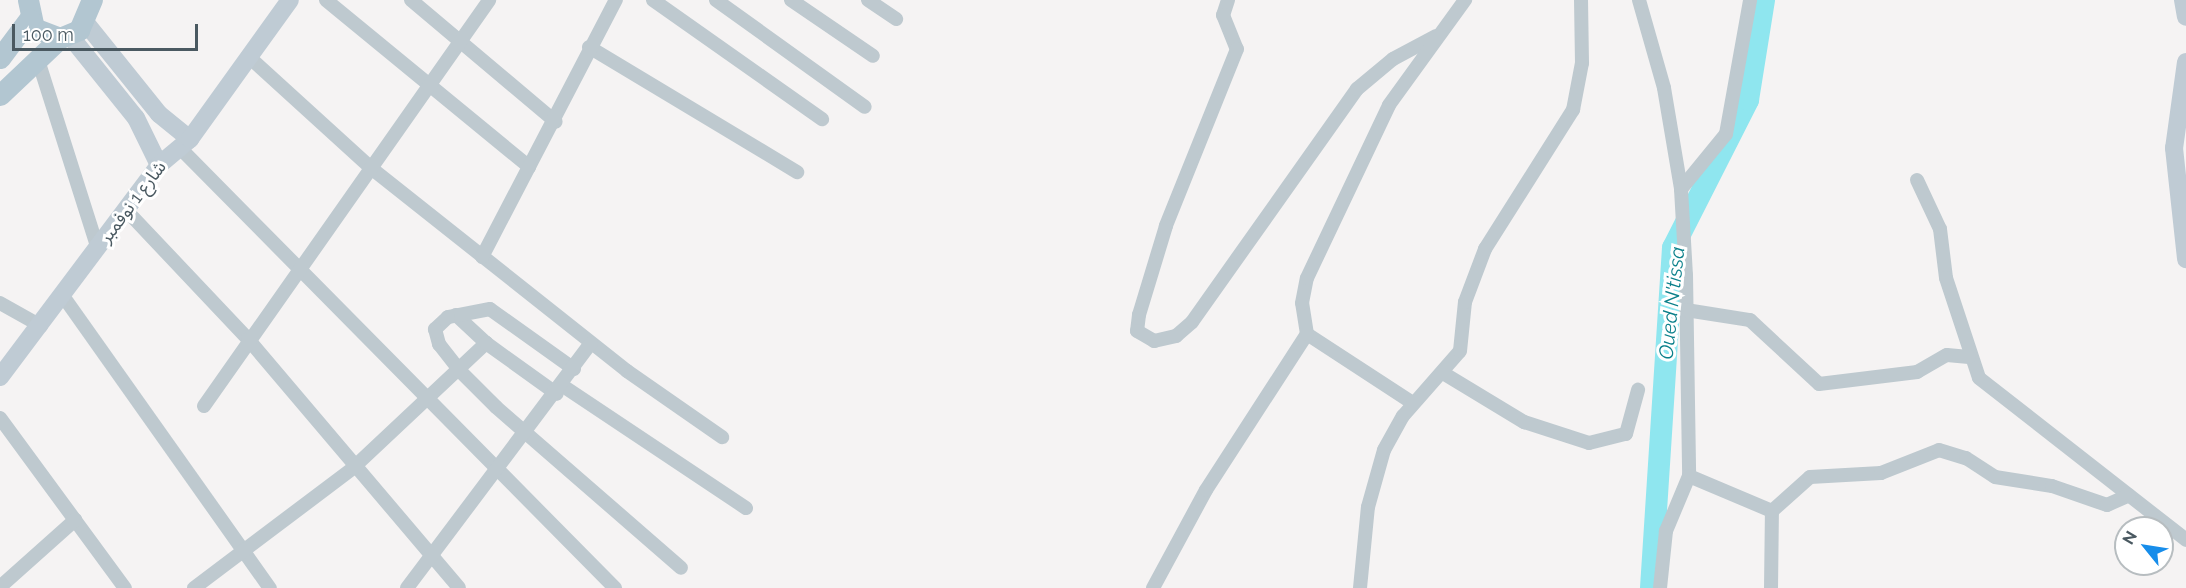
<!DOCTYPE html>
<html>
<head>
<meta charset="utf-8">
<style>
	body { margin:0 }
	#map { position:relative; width:2186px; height:588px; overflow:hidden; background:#f5f3f3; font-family:Raleway,"Noto Sans Arabic",sans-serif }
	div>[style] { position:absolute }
	.river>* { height:22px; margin:-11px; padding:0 11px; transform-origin:11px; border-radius:11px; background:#8fe6ef }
	.street>* { height:14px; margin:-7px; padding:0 7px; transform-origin:7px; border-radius:7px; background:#bec9cf }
	.secondary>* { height:18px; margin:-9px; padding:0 9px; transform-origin:9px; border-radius:9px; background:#bfcbd4 }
	.primary>* { height:21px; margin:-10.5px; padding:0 10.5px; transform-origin:10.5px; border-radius:10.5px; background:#b2c6d1 }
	span { translate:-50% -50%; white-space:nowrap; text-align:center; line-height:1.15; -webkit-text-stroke:6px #fff; paint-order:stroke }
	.street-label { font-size:18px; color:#4a5961 }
	.water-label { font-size:20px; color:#0b808b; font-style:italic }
	.north { position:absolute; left:2114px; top:516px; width:60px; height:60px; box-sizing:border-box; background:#fff; border:2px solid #b7bdc0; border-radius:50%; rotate:300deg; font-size:16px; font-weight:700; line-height:24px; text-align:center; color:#4a5961 }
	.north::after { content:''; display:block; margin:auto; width:21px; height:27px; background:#178dea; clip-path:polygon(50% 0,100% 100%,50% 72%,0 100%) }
	.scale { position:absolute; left:12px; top:24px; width:186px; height:27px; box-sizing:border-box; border:3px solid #4a5961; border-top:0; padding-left:8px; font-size:18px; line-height:21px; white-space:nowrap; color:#4a5961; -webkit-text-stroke:4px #fff; paint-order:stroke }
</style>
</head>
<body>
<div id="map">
	<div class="river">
		<div style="left:1651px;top:588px;width:341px;rotate:-86.3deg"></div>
		<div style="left:1673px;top:248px;width:166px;rotate:-63.1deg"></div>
		<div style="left:1748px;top:100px;width:101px;rotate:-80.9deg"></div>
	</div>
	<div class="street">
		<div style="left:326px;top:0;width:263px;rotate:39.4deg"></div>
		<div style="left:411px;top:0;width:189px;rotate:40.1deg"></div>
		<div style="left:653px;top:0;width:207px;rotate:35.2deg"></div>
		<div style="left:716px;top:0;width:183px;rotate:35.7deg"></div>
		<div style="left:791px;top:0;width:99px;rotate:34.3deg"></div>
		<div style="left:868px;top:0;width:34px;rotate:34deg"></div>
		<div style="left:1228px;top:0;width:16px;rotate:108deg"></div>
		<div style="left:1223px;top:15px;width:37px;rotate:68deg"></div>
		<div style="left:1237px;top:49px;width:191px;rotate:111.9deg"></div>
		<div style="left:1166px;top:226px;width:93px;rotate:106.9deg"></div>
		<div style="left:1139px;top:315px;width:16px;rotate:97deg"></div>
		<div style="left:1137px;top:331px;width:20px;rotate:30deg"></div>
		<div style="left:1154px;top:341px;width:23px;rotate:-13deg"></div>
		<div style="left:1176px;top:336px;width:21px;rotate:-41deg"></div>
		<div style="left:1192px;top:322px;width:286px;rotate:-54.7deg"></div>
		<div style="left:1357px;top:89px;width:47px;rotate:-39.8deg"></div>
		<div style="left:1393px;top:59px;width:49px;rotate:-28.1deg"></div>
		<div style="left:1639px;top:0;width:91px;rotate:74.1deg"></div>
		<div style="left:1664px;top:88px;width:102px;rotate:80.4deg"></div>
		<div style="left:1681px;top:189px;width:86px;rotate:86.7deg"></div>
		<div style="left:1686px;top:275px;width:201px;rotate:89.1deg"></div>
		<div style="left:1689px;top:476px;width:60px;rotate:112.7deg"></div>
		<div style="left:1666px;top:531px;width:57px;rotate:96deg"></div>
		<div style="left:589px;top:47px;width:243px;rotate:31deg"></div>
		<div style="left:248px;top:56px;width:166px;rotate:42.3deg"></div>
		<div style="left:371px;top:168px;width:327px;rotate:38.4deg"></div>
		<div style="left:627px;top:371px;width:116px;rotate:34.8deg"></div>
		<div style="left:38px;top:60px;width:198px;rotate:72.4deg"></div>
		<div style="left:180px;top:148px;width:619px;rotate:45.33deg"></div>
		<div style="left:1917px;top:180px;width:54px;rotate:64.9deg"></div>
		<div style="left:1940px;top:229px;width:49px;rotate:83deg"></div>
		<div style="left:1946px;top:278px;width:105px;rotate:71.7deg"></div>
		<div style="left:1979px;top:378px;width:263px;rotate:38deg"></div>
		<div style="left:1681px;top:189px;width:71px;rotate:-50.7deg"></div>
		<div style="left:1726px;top:134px;width:136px;rotate:-79.8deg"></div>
		<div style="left:126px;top:210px;width:178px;rotate:46.6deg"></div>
		<div style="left:248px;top:339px;width:326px;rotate:49.7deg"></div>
		<div style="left:482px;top:257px;width:290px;rotate:-62.5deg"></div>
		<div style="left:63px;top:296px;width:358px;rotate:54.7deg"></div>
		<div style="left:0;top:303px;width:47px;rotate:29.3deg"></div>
		<div style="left:1686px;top:310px;width:65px;rotate:8.9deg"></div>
		<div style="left:1750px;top:320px;width:94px;rotate:42.8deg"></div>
		<div style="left:1819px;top:384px;width:99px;rotate:-7deg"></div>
		<div style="left:1917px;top:372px;width:34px;rotate:-30deg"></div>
		<div style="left:1947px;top:355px;width:22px;rotate:5deg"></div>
		<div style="left:456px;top:315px;width:41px;rotate:43deg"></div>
		<div style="left:1307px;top:334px;width:126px;rotate:33.1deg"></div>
		<div style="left:574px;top:369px;width:103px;rotate:-144.5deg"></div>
		<div style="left:490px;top:309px;width:43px;rotate:169.2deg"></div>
		<div style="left:448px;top:317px;width:18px;rotate:137deg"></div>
		<div style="left:435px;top:329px;width:16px;rotate:75deg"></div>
		<div style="left:439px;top:344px;width:34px;rotate:52deg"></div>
		<div style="left:460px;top:371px;width:51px;rotate:45deg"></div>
		<div style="left:496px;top:407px;width:245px;rotate:41deg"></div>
		<div style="left:1443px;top:373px;width:95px;rotate:31.2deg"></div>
		<div style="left:1524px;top:422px;width:68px;rotate:17.9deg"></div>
		<div style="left:1589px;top:443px;width:38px;rotate:-14deg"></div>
		<div style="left:1626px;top:434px;width:46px;rotate:-74.7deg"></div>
		<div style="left:563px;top:386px;width:220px;rotate:33.7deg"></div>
		<div style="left:204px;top:406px;width:496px;rotate:-54.9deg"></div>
		<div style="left:0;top:418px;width:211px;rotate:53.7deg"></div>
		<div style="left:1689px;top:476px;width:90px;rotate:22.9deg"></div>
		<div style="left:0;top:587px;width:101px;rotate:-41.8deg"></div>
		<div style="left:194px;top:588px;width:199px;rotate:-37deg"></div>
		<div style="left:353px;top:468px;width:183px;rotate:-43.2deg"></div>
		<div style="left:486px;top:343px;width:87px;rotate:35.7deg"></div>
		<div style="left:407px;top:588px;width:306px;rotate:-53.1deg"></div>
		<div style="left:1153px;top:588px;width:111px;rotate:-61.6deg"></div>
		<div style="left:1206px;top:490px;width:186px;rotate:-57.1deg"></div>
		<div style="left:1307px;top:334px;width:31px;rotate:-99deg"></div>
		<div style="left:1302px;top:303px;width:25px;rotate:-79deg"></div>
		<div style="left:1307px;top:278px;width:191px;rotate:-64.6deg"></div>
		<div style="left:1389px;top:105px;width:130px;rotate:-54.1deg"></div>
		<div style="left:1360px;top:588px;width:81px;rotate:-84.4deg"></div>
		<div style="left:1368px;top:507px;width:59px;rotate:-74.3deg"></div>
		<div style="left:1384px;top:450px;width:39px;rotate:-61deg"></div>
		<div style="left:1403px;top:416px;width:86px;rotate:-48.8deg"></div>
		<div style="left:1460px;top:351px;width:49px;rotate:-84.2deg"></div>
		<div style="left:1465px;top:302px;width:57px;rotate:-69.3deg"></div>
		<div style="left:1485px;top:249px;width:165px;rotate:-57.7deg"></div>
		<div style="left:1573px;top:110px;width:48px;rotate:-79.2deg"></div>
		<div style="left:1582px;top:63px;width:63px;rotate:-90.9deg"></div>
		<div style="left:1771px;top:588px;width:77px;rotate:-89.3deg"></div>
		<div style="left:1772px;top:511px;width:51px;rotate:-41.8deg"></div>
		<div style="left:1810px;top:477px;width:71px;rotate:-3.2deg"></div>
		<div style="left:1881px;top:473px;width:62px;rotate:-21.6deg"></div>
		<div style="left:1939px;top:450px;width:28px;rotate:17deg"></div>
		<div style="left:1966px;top:458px;width:35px;rotate:33deg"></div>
		<div style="left:1995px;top:477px;width:58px;rotate:9deg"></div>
		<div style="left:2052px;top:486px;width:58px;rotate:19.1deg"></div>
		<div style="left:2107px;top:505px;width:24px;rotate:-24deg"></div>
	</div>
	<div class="secondary">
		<div style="left:2183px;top:0;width:17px;rotate:80deg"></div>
		<div style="left:85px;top:22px;width:118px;rotate:51.2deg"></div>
		<div style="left:159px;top:114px;width:40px;rotate:39deg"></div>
		<div style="left:70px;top:36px;width:105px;rotate:51.2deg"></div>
		<div style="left:136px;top:118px;width:52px;rotate:63.9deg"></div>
		<div style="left:2186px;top:62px;width:87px;rotate:97.9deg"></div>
		<div style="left:2174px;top:148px;width:112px;rotate:83.8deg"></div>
		<div style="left:0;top:377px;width:265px;rotate:-53.1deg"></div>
		<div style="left:159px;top:165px;width:40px;rotate:-40deg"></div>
		<div style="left:190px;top:139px;width:171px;rotate:-54.3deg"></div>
	</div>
	<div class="primary">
		<div style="left:28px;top:0;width:29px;rotate:78deg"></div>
		<div style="left:34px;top:28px;width:28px;rotate:21deg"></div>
		<div style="left:60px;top:38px;width:21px;rotate:-23deg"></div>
		<div style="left:79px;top:30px;width:33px;rotate:-67deg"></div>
		<div style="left:0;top:58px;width:49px;rotate:-53.4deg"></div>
		<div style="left:0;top:95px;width:83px;rotate:-43.5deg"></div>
	</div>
	<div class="street-label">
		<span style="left:133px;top:202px;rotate:-53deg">شارع 1 نوفمبر</span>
	</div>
	<div class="water-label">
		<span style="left:1672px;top:303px;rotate:-84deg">Oued N'tissa</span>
	</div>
	<div class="north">N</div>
	<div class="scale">100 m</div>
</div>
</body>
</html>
